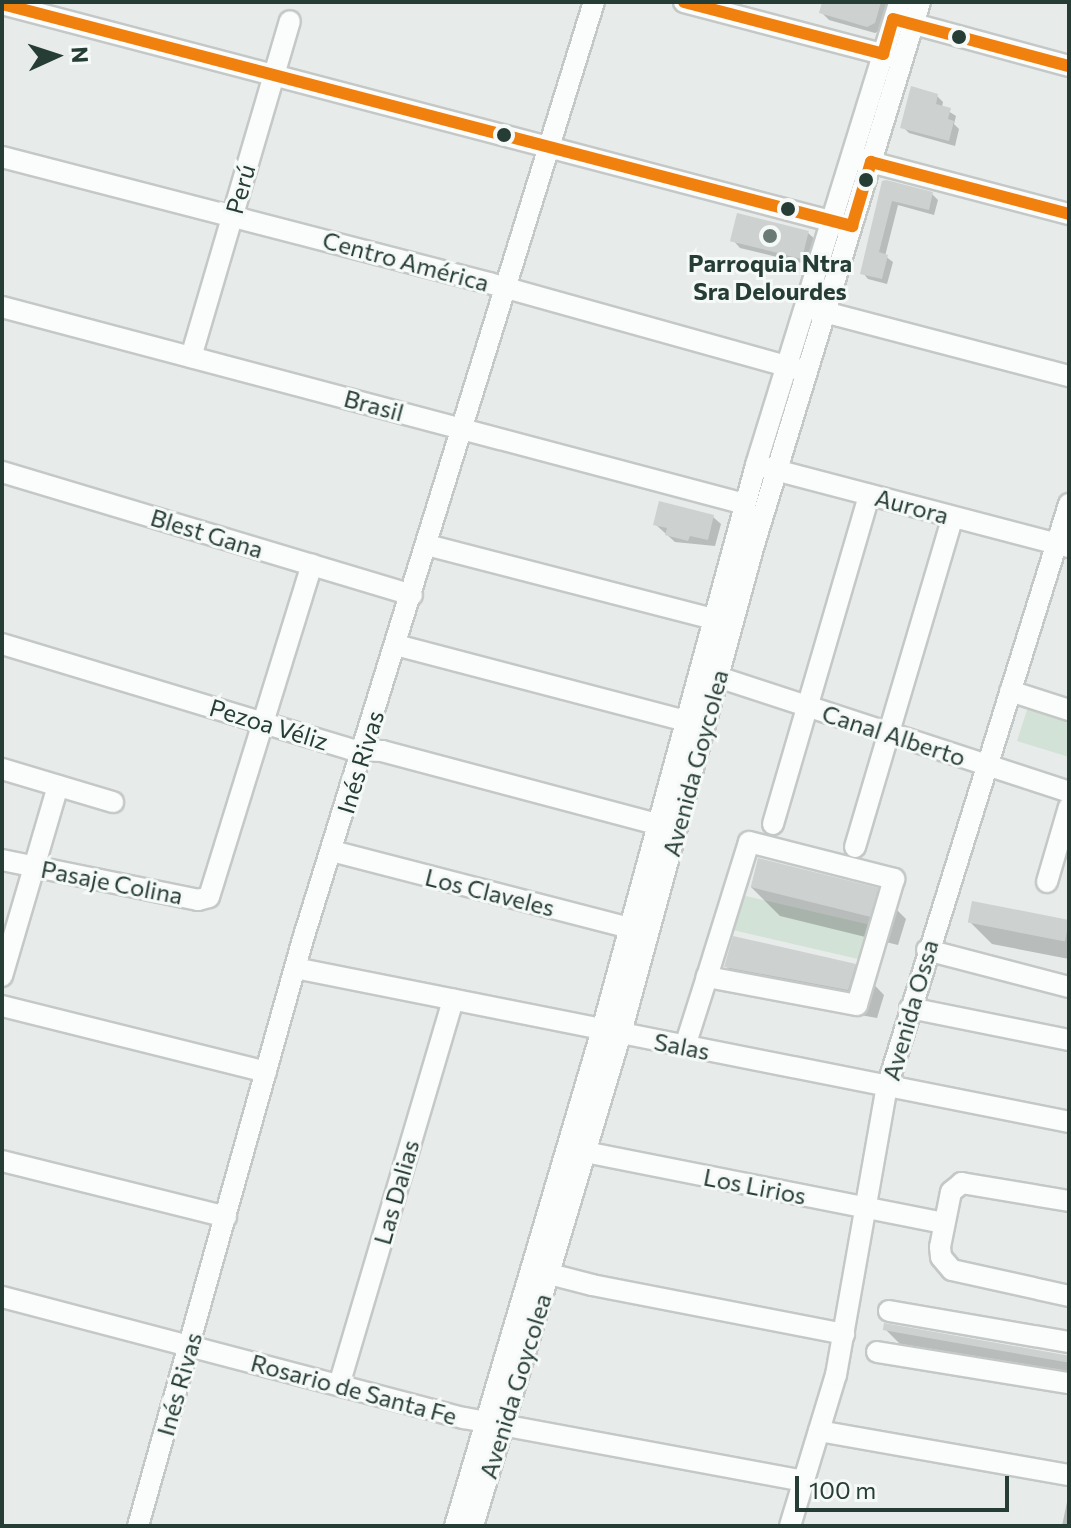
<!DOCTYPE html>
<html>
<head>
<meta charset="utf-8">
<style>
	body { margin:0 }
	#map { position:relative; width:1071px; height:1528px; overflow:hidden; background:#e7ebe9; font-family:Commissioner,sans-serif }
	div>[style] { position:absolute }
	.green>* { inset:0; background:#d2e2d6; transform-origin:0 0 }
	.shadow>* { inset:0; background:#0003 }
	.building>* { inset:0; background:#cdd2d0; transform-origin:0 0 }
	.roads { filter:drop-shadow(2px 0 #c4c8c6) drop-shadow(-2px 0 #c4c8c6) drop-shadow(0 2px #c4c8c6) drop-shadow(0 -2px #c4c8c6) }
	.minor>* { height:20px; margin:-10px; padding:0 10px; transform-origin:10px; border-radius:10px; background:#fbfcfc }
	.bus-1>* { height:12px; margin:-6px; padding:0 6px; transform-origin:6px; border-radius:6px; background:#f1810f }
	.dots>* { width:22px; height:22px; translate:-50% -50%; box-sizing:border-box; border:4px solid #f5f9f7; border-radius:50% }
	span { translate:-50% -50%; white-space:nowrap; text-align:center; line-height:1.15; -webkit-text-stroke:6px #f5f9f7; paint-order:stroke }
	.street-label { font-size:24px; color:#263d35 }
	.poi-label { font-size:24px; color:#263d35; font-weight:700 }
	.frame { position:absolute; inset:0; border:4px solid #263d35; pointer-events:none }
	.north { position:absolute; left:16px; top:16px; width:80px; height:80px; -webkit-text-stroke:6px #f5f9f7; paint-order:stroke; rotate:87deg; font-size:22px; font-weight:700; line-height:32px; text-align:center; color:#263d35 }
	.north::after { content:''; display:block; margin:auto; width:28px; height:36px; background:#263d35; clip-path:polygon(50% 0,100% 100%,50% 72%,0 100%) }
	.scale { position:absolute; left:795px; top:1476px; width:214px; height:36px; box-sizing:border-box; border:4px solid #263d35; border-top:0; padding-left:10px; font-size:24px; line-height:28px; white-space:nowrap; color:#263d35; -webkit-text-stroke:6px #f5f9f7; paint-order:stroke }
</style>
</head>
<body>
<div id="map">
	<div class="green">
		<div style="clip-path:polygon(1028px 707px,1069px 720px,1069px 757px,1017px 741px)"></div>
		<div style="left:741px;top:895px;width:133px;height:36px;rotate:13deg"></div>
	</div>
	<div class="shadow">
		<div style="clip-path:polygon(825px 2px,890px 2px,882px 30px,875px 33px,829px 20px,822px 13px)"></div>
		<div style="clip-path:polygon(937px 96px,943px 102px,942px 107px,956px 116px,954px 124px,959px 129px,955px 146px,909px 133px,903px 127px)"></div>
		<div style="clip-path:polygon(883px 184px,932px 194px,938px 200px,934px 215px,898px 205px,885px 256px,893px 262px,887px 284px,868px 279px,863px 273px)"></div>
		<div style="clip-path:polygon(808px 233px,816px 240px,810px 265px,740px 248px,733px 240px)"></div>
		<div style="clip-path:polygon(713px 517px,721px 524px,715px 546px,675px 542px,655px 524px)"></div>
		<div style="clip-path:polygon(751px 887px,877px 890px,906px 919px,898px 945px,780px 916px)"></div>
		<div style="clip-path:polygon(970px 922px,1069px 922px,1069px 959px,992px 944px)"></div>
		<div style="clip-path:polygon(855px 965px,884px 995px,877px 1018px,755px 996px,726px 966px)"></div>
		<div style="clip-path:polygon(885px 1329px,1069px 1357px,1069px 1379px,907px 1351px)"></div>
		<div style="clip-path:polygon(1067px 1502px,1069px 1526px,1062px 1526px)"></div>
	</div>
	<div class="building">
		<div style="clip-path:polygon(822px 2px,881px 2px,875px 23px,867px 27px,819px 13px)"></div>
		<div style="clip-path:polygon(911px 86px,938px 94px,936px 104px,951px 108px,948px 119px,954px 121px,949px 141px,900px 128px)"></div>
		<div style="clip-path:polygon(886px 180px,933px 192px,929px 210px,892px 201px,879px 252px,888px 255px,882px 279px,860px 274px,882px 181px)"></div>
		<div style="left:737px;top:213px;width:74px;height:29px;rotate:14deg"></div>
		<div style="clip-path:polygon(659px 501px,714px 515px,708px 540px,690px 536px,688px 541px,665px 535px,667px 528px,653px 525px)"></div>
		<div style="left:758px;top:858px;width:124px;height:30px;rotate:14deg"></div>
		<div style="left:972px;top:901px;width:99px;height:22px;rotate:11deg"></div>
		<div style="clip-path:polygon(733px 936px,856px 964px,848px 990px,724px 967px)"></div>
		<div style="left:884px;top:1323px;width:188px;height:7px;rotate:10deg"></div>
	</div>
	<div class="roads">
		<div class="minor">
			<div style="left:684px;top:2px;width:216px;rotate:14.7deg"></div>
			<div style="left:2px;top:4px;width:868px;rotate:14.68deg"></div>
			<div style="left:903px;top:21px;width:172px;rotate:15.2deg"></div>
			<div style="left:2px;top:157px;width:503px;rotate:14.51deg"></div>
			<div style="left:489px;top:283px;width:321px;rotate:15.6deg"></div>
			<div style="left:859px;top:159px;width:217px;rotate:14.7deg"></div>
			<div style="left:2px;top:307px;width:769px;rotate:14.85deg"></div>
			<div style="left:813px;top:309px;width:265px;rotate:14.7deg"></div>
			<div style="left:191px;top:357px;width:350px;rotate:-73.6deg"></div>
			<div style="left:764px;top:467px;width:315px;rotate:14.7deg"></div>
			<div style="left:2px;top:472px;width:428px;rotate:16.7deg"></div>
			<div style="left:427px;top:545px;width:308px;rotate:14.5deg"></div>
			<div style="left:2px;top:644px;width:368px;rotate:16.8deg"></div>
			<div style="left:354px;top:750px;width:28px;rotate:2deg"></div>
			<div style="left:382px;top:751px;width:285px;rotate:14.9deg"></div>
			<div style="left:657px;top:824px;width:13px;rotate:32deg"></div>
			<div style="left:396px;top:645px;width:312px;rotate:14.7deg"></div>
			<div style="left:718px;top:677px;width:369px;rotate:18.1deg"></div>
			<div style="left:1010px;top:691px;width:62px;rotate:17.9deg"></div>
			<div style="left:2px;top:769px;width:116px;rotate:16.6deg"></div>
			<div style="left:773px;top:824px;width:343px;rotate:-73.7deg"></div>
			<div style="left:855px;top:847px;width:344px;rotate:-73.5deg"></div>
			<div style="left:332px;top:851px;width:320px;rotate:14.5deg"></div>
			<div style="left:2px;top:860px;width:200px;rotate:11.5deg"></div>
			<div style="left:198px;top:900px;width:11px;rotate:-15deg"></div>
			<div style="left:209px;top:897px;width:348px;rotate:-72.8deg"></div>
			<div style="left:1047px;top:882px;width:78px;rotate:-73.7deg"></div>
			<div style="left:927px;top:950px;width:147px;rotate:14.6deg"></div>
			<div style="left:295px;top:968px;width:789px;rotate:11.25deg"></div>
			<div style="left:2px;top:976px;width:198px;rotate:-73.6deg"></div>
			<div style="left:2px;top:1006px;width:272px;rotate:14deg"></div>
			<div style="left:910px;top:1008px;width:162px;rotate:11.4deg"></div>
			<div style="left:685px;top:1046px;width:72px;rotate:-72.3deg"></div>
			<div style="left:707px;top:977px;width:141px;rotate:-72.7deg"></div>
			<div style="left:749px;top:842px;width:150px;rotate:14.3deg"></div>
			<div style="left:894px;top:879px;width:131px;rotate:106.4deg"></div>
			<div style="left:857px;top:1005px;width:153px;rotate:-169.4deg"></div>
			<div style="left:575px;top:1150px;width:375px;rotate:11.2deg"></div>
			<div style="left:2px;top:1161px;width:231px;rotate:14deg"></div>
			<div style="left:1069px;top:1201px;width:109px;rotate:-170.5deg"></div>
			<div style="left:962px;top:1183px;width:14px;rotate:141deg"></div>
			<div style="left:951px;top:1192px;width:56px;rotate:101.3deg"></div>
			<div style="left:940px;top:1247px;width:10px;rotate:84deg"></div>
			<div style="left:941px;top:1257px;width:17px;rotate:50deg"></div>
			<div style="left:952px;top:1270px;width:120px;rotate:12.5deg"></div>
			<div style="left:538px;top:1271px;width:56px;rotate:14.5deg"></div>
			<div style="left:592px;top:1285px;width:257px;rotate:11deg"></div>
			<div style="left:2px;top:1297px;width:478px;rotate:14.7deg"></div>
			<div style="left:464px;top:1418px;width:346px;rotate:10.5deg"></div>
			<div style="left:889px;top:1311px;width:183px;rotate:9.8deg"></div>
			<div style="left:877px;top:1352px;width:194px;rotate:9.2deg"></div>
			<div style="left:339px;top:1385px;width:402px;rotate:-73.5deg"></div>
			<div style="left:819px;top:1431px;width:254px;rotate:10deg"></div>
			<div style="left:138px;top:1526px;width:610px;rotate:-74.3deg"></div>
			<div style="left:303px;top:939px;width:981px;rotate:-72.75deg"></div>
			<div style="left:455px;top:1526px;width:517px;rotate:-73.49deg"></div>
			<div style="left:602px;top:1030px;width:586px;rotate:-74.75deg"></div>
			<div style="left:756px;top:465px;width:485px;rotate:-72.8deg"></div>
			<div style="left:473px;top:1526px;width:515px;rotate:-73.29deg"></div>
			<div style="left:621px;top:1033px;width:503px;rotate:-74.77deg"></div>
			<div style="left:753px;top:548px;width:571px;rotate:-72.99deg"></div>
			<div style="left:790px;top:1526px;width:158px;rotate:-73.1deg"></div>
			<div style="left:836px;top:1375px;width:292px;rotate:-80deg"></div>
			<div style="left:887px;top:1087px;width:611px;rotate:-72.66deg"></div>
		</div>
	</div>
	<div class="bus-1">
		<div style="left:684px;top:2px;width:206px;rotate:14.6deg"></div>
		<div style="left:883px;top:54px;width:36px;rotate:-74deg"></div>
		<div style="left:893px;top:19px;width:182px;rotate:15deg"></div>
		<div style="left:2px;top:4px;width:879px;rotate:14.64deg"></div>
		<div style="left:852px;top:226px;width:67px;rotate:-73.5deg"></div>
		<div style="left:871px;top:162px;width:205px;rotate:14.7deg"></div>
	</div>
	<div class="dots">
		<div style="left:959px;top:37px;background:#263d35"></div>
		<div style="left:504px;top:135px;background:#263d35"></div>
		<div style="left:866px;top:180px;background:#263d35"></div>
		<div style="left:788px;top:209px;background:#263d35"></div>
		<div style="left:770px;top:236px;background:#6a7a74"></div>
	</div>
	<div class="street-label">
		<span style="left:240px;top:189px;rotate:-74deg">Perú</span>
		<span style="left:406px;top:261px;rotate:15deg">Centro América</span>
		<span style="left:374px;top:405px;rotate:15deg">Brasil</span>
		<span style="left:912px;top:506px;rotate:15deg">Aurora</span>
		<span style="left:207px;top:533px;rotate:17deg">Blest Gana</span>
		<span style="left:269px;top:724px;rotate:17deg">Pezoa Véliz</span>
		<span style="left:894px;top:735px;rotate:18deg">Canal Alberto</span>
		<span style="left:360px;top:762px;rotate:-73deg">Inés Rivas</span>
		<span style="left:695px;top:763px;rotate:-75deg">Avenida Goycolea</span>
		<span style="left:112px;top:882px;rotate:11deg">Pasaje Colina</span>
		<span style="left:490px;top:892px;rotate:14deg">Los Claveles</span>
		<span style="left:910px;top:1010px;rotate:-74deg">Avenida Ossa</span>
		<span style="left:682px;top:1046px;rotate:11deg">Salas</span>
		<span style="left:755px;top:1186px;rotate:11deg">Los Lirios</span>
		<span style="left:396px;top:1192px;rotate:-74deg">Las Dalias</span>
		<span style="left:179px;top:1384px;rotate:-74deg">Inés Rivas</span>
		<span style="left:515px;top:1386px;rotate:-73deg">Avenida Goycolea</span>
		<span style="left:354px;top:1389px;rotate:15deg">Rosario de Santa Fe</span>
	</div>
	<div class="poi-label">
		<span style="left:770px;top:277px">Parroquia Ntra<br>Sra Delourdes</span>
	</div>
	<div class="frame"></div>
	<div class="north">N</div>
	<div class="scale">100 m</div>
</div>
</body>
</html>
